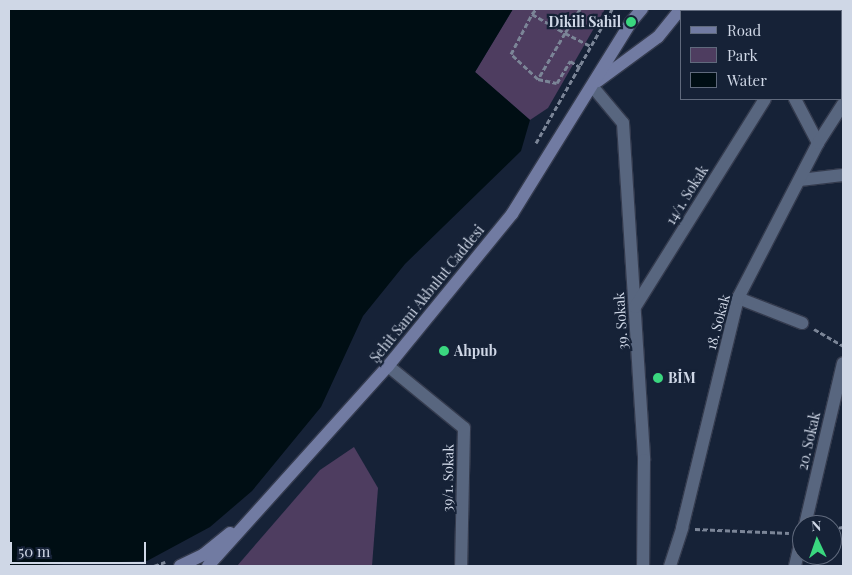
<!DOCTYPE html>
<html>
<head>
<meta charset="utf-8">
<style>
	body { margin:0 }
	#map { position:relative; width:852px; height:575px; overflow:hidden; background:#162237; font-family:"Playfair Display",serif }
	div>[style] { position:absolute }
	.green>* { inset:0; background:#4e3d60 }
	.water>* { inset:0; background:#000e14 }
	.path>* { height:3px; margin-top:-1.5px; transform-origin:0; background:repeating-linear-gradient(90deg,#7b8597 0 5px,transparent 0 7.5px) }
	.roads { filter:drop-shadow(1px 0 #343b4e) drop-shadow(-1px 0 #343b4e) drop-shadow(0 1px #343b4e) drop-shadow(0 -1px #343b4e) }
	.minor>* { height:12px; margin:-6px; padding:0 6px; transform-origin:6px; border-radius:6px; background:#58667f }
	.secondary>* { height:12px; margin:-6px; padding:0 6px; transform-origin:6px; border-radius:6px; background:#717ba2 }
	.dots>* { width:14px; height:14px; translate:-50% -50%; box-sizing:border-box; border:2px solid #162237; border-radius:50% }
	span { translate:-50% -50%; white-space:nowrap; text-align:center; line-height:1.15; -webkit-text-stroke:4.5px #162237; paint-order:stroke }
	.poi-label { font-size:14px; color:#cfd7e6; font-weight:700 }
	.right { translate:-100% -50%; text-align:right }
	.left { translate:0 -50%; text-align:left }
	.street-label { font-size:14px; color:#cfd7e6 }
	.frame { position:absolute; inset:0; border:10px solid #cfd7e6; pointer-events:none }
	.legend { position:absolute; left:680px; top:10px; width:162px; height:90px; box-sizing:border-box; background:#162237; border:1px solid #606a7d; margin:0; padding:6px 9px; list-style:none; font-size:15px; color:#cfd7e6 }
	.legend li { display:flex; align-items:center; gap:10px; height:25px }
	.legend b { width:25px; border:1px solid #606a7d }
	.north { position:absolute; left:792px; top:515px; width:50px; height:50px; box-sizing:border-box; background:#162237; border:1px solid #606a7d; border-radius:50%; rotate:357deg; font-size:14px; font-weight:700; line-height:20px; text-align:center; color:#cfd7e6 }
	.north::after { content:''; display:block; margin:auto; width:18px; height:22px; background:#3ad77f; clip-path:polygon(50% 0,100% 100%,50% 72%,0 100%) }
	.scale { position:absolute; left:10px; top:542px; width:136px; height:22px; box-sizing:border-box; border:2px solid #cfd7e6; border-top:0; padding-left:6px; font-size:15px; line-height:18px; white-space:nowrap; color:#cfd7e6; -webkit-text-stroke:4px #162237; paint-order:stroke }
</style>
</head>
<body>
<div id="map">
	<div class="green">
		<div style="clip-path:polygon(513px 9px,605px 9px,548px 108px,530px 120px,475px 72px)"></div>
		<div style="clip-path:polygon(354px 447px,378px 488px,372px 566px,237px 566px,320px 470px)"></div>
	</div>
	<div class="water">
		<div style="clip-path:polygon(9px 9px,513px 9px,475px 72px,530px 120px,521px 151px,405px 264px,363px 316px,321px 407px,252px 491px,210px 527px,147px 561px,9px 566px)"></div>
	</div>
	<div class="path">
		<div style="left:580px;top:9px;width:28px;rotate:122deg"></div>
		<div style="left:565px;top:33px;width:30px;rotate:27deg"></div>
		<div style="left:532px;top:14px;width:38px;rotate:30deg"></div>
		<div style="left:565px;top:33px;width:53px;rotate:120.4deg"></div>
		<div style="left:538px;top:79px;width:37px;rotate:-137deg"></div>
		<div style="left:511px;top:54px;width:45px;rotate:-62.3deg"></div>
		<div style="left:532px;top:14px;width:6px;rotate:-51deg"></div>
		<div style="left:538px;top:79px;width:19px;rotate:12deg"></div>
		<div style="left:557px;top:83px;width:26px;rotate:-59deg"></div>
		<div style="left:570px;top:61px;width:12px;rotate:31deg"></div>
		<div style="left:536px;top:143px;width:154px;rotate:-60.4deg"></div>
		<div style="left:814px;top:329px;width:34px;rotate:30deg"></div>
		<div style="left:695px;top:529px;width:94px;rotate:2.4deg"></div>
		<div style="left:832px;top:529px;width:11px;rotate:-10deg"></div>
		<div style="left:154px;top:566px;width:12px;rotate:-20deg"></div>
	</div>
	<div class="roads">
		<div class="minor">
			<div style="left:750px;top:9px;width:2px;rotate:63deg"></div>
			<div style="left:835px;top:11px;width:3px;rotate:-45deg"></div>
			<div style="left:592px;top:86px;width:48px;rotate:50deg"></div>
			<div style="left:623px;top:123px;width:338px;rotate:86.4deg"></div>
			<div style="left:644px;top:460px;width:106px;rotate:90.5deg"></div>
			<div style="left:795px;top:99px;width:50px;rotate:62.4deg"></div>
			<div style="left:800px;top:180px;width:43px;rotate:-6.6deg"></div>
			<div style="left:738px;top:298px;width:69px;rotate:21.3deg"></div>
			<div style="left:635px;top:307px;width:245px;rotate:-58deg"></div>
			<div style="left:388px;top:366px;width:98px;rotate:39.2deg"></div>
			<div style="left:464px;top:428px;width:138px;rotate:91.2deg"></div>
			<div style="left:805px;top:525px;width:166px;rotate:-76.8deg"></div>
			<div style="left:670px;top:566px;width:40px;rotate:-72deg"></div>
			<div style="left:682px;top:528px;width:237px;rotate:-76.3deg"></div>
			<div style="left:738px;top:298px;width:174px;rotate:-62.7deg"></div>
			<div style="left:818px;top:143px;width:46px;rotate:-57.3deg"></div>
			<div style="left:795px;top:566px;width:31px;rotate:-77deg"></div>
		</div>
		<div class="secondary">
			<div style="left:598px;top:81px;width:74px;rotate:-36.3deg"></div>
			<div style="left:658px;top:37px;width:36px;rotate:-51deg"></div>
			<div style="left:180px;top:566px;width:25px;rotate:-26deg"></div>
			<div style="left:203px;top:555px;width:35px;rotate:-39deg"></div>
			<div style="left:208px;top:566px;width:269px;rotate:-48deg"></div>
			<div style="left:388px;top:366px;width:196px;rotate:-50.8deg"></div>
			<div style="left:512px;top:214px;width:226px;rotate:-58.2deg"></div>
			<div style="left:631px;top:22px;width:17px;rotate:-50deg"></div>
		</div>
	</div>
	<div class="dots">
		<div style="left:631px;top:22px;background:#3ad77f"></div>
		<div style="left:444px;top:351px;background:#3ad77f"></div>
		<div style="left:658px;top:378px;background:#3ad77f"></div>
	</div>
	<div class="poi-label">
		<span class="right" style="left:621px;top:22px">Dikili Sahil</span>
		<span class="left" style="left:454px;top:351px">Ahpub</span>
		<span class="left" style="left:668px;top:378px">BİM</span>
	</div>
	<div class="street-label">
		<span style="left:687px;top:195px;rotate:-58deg">14/1. Sokak</span>
		<span style="left:427px;top:294px;rotate:-51deg">Şehit Sami Akbulut Caddesi</span>
		<span style="left:621px;top:321px;rotate:-94deg">39. Sokak</span>
		<span style="left:718px;top:322px;rotate:-75deg">18. Sokak</span>
		<span style="left:809px;top:441px;rotate:-77deg">20. Sokak</span>
		<span style="left:448px;top:478px;rotate:-89deg">39/1. Sokak</span>
	</div>
	<div class="frame"></div>
	<ul class="legend">
	<li><b style="height:6px;background:#717ba2"></b>Road</li>
	<li><b style="height:14px;background:#4e3d60"></b>Park</li>
	<li><b style="height:14px;background:#000e14"></b>Water</li>
	</ul>
	<div class="north">N</div>
	<div class="scale">50 m</div>
</div>
</body>
</html>
